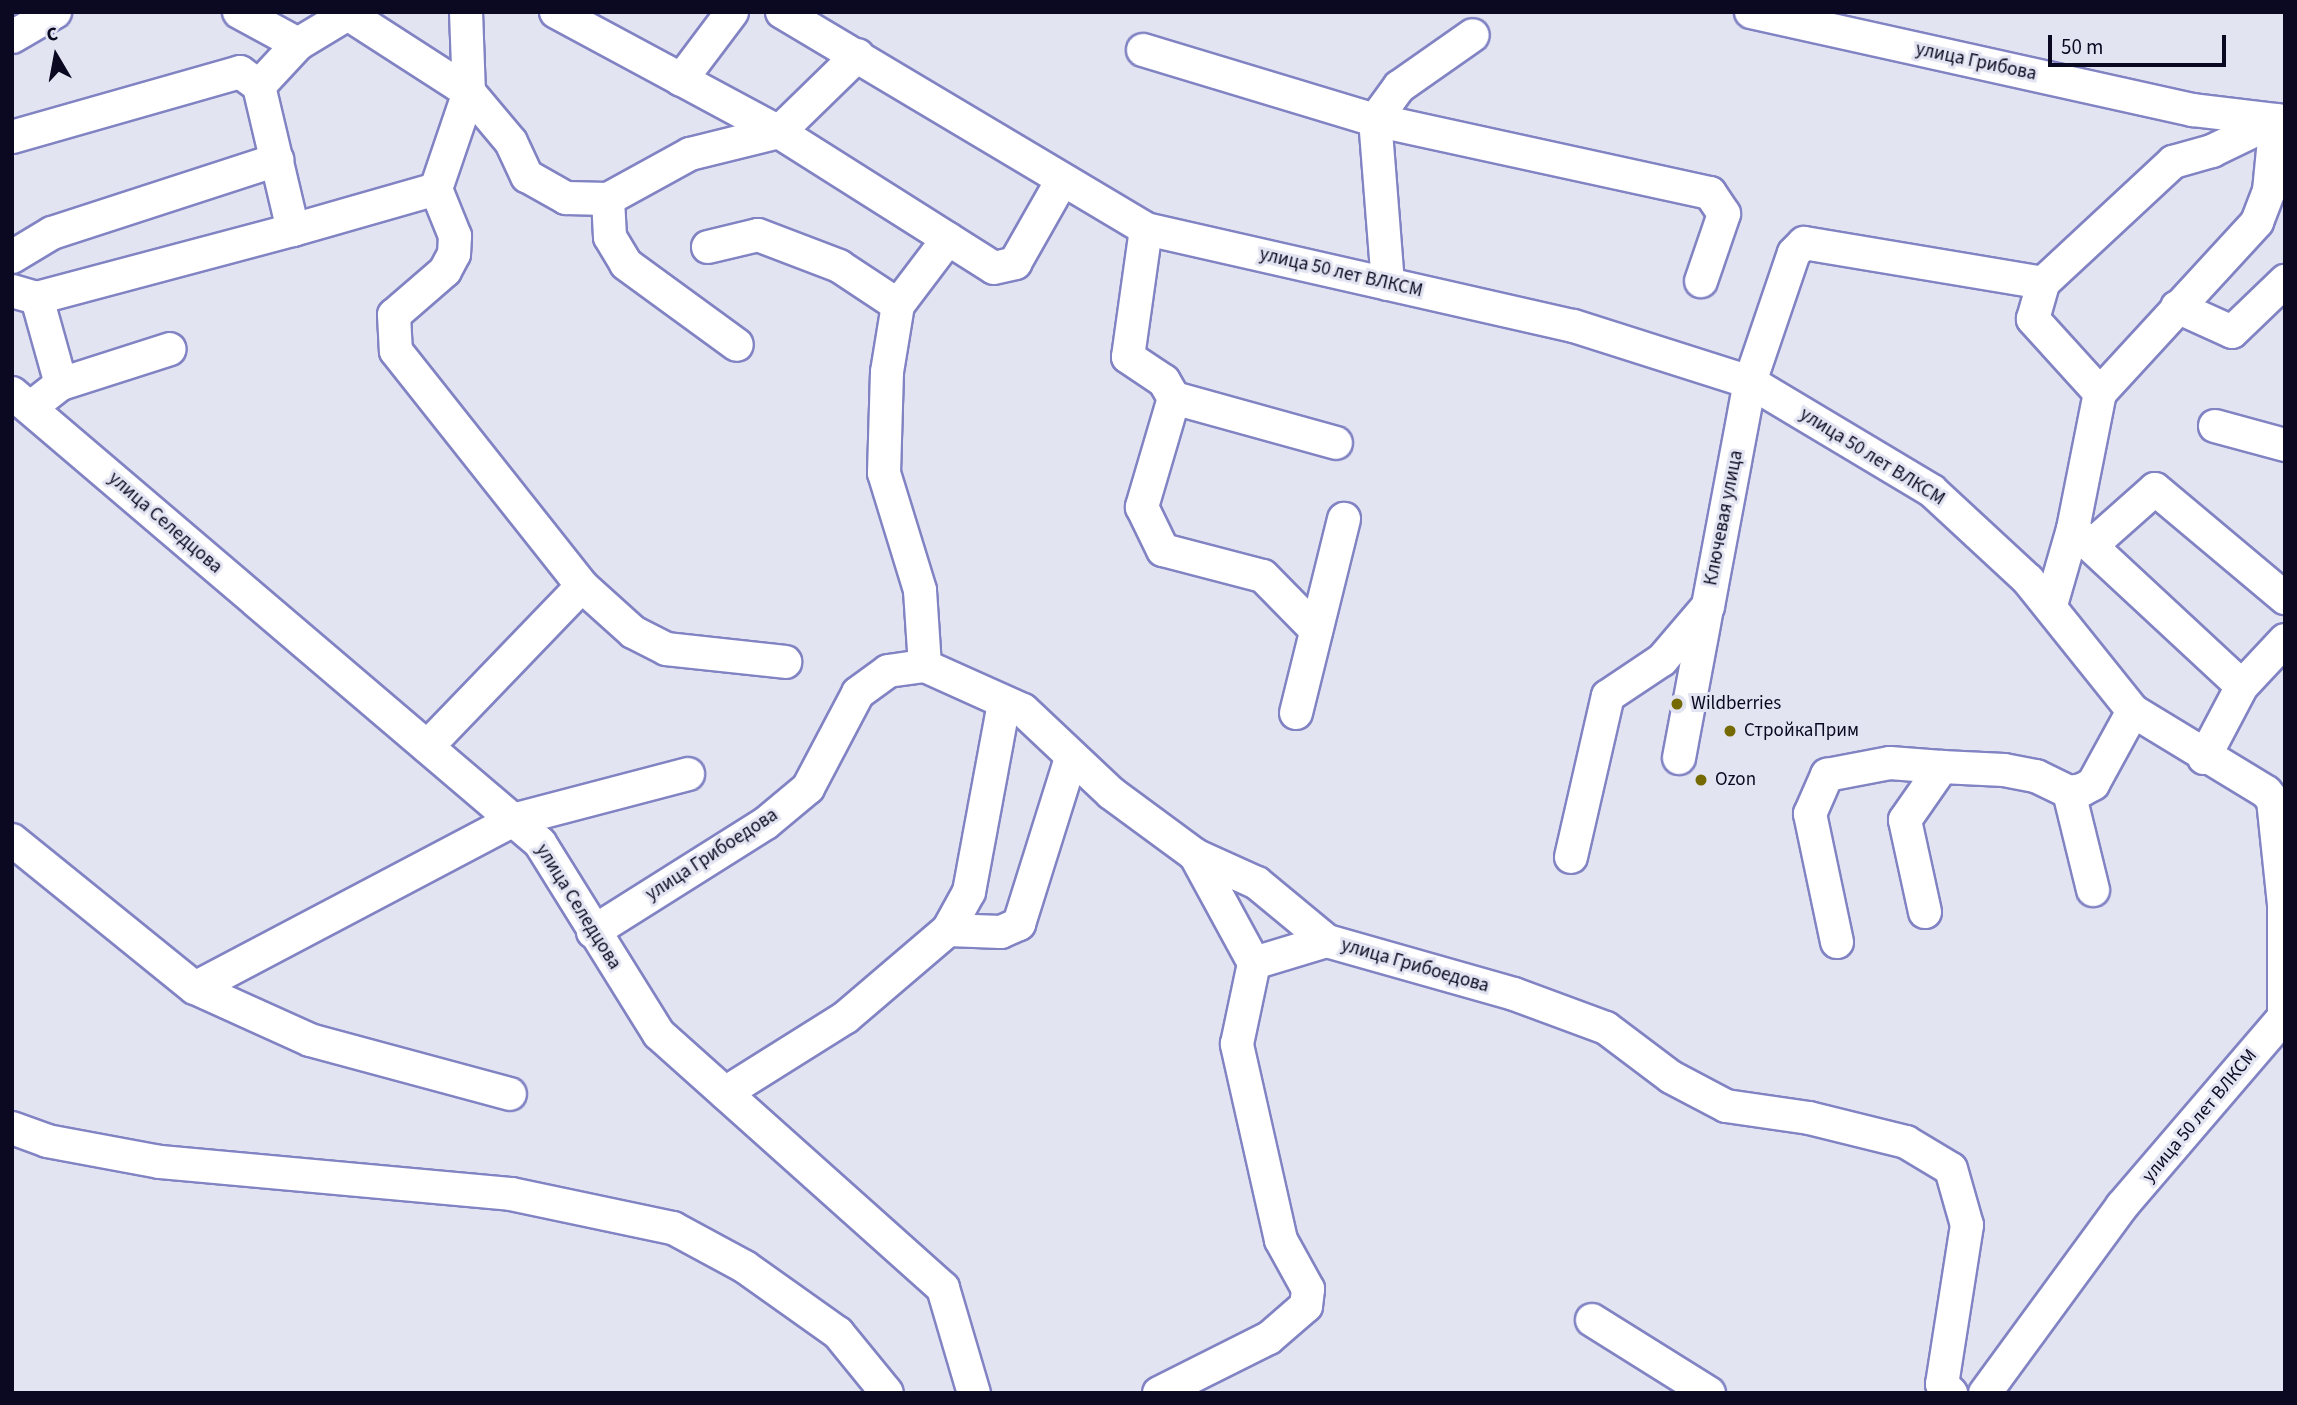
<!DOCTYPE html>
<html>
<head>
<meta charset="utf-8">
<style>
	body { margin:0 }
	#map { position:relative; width:2297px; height:1405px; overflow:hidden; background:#e3e4f2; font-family:"Source Sans 3",sans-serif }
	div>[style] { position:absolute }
	.roads { filter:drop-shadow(2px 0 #8183c3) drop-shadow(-2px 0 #8183c3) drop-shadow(0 2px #8183c3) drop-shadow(0 -2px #8183c3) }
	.minor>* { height:32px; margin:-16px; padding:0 16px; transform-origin:16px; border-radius:16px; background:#fff }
	.dots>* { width:19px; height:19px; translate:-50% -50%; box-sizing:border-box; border:4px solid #e3e4f2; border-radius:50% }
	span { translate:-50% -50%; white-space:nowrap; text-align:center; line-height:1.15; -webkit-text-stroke:6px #e3e4f2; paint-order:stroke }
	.street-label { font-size:19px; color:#0a0921 }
	.poi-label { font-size:19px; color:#0a0921 }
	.left { translate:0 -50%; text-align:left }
	.frame { position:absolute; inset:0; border:14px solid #0a0921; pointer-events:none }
	.north { position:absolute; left:21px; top:21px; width:70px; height:70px; -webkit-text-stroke:5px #e3e4f2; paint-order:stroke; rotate:350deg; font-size:19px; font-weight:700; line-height:28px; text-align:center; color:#0a0921 }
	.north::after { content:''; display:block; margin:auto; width:24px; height:32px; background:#0a0921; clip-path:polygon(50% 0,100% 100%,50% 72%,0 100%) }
	.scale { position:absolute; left:2048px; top:35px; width:178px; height:32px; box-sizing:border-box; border:4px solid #0a0921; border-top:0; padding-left:9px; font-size:21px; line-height:24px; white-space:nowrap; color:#0a0921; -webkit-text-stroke:5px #e3e4f2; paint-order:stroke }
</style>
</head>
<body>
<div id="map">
	<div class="roads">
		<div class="minor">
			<div style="left:239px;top:12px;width:67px;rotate:28.5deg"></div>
			<div style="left:466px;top:12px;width:80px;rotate:87.9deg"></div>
			<div style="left:469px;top:92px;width:65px;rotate:50deg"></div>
			<div style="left:511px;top:142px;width:38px;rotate:65deg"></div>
			<div style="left:527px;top:176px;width:45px;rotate:29.4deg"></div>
			<div style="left:566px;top:198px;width:42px;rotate:1.4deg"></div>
			<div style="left:608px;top:199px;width:94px;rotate:-28.8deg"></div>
			<div style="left:690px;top:154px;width:92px;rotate:-13.9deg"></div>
			<div style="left:779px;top:132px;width:110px;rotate:-44.3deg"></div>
			<div style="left:556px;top:12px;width:253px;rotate:28.3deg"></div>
			<div style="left:779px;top:132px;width:254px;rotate:32.3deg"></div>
			<div style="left:994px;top:268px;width:22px;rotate:-13deg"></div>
			<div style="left:1015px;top:263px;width:93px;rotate:-60.4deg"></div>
			<div style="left:782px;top:12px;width:424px;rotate:30.8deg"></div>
			<div style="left:1146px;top:229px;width:439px;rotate:12.8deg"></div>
			<div style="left:1574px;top:326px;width:185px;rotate:17.7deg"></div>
			<div style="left:1750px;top:382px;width:212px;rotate:30.9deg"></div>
			<div style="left:1932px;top:491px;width:131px;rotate:42.8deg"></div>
			<div style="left:2028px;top:580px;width:168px;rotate:51.3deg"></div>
			<div style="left:2133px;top:711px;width:156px;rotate:31.3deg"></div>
			<div style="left:2266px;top:792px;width:11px;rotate:49deg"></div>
			<div style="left:2273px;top:800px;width:105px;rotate:84deg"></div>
			<div style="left:2284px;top:904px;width:113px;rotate:90deg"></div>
			<div style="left:2284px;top:1017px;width:249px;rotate:130.6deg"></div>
			<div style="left:2122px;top:1206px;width:232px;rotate:126.2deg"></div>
			<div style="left:1751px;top:12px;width:453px;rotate:12.5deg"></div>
			<div style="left:2193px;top:110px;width:93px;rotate:6.8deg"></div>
			<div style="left:12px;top:37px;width:50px;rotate:-30.2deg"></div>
			<div style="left:1143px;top:50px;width:242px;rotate:16.8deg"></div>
			<div style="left:1375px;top:120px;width:343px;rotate:12.3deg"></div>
			<div style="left:1710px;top:193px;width:25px;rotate:56deg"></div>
			<div style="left:1724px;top:214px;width:71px;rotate:108.9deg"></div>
			<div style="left:681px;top:80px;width:85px;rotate:-53.1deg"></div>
			<div style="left:12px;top:137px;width:237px;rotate:-15.9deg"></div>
			<div style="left:240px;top:72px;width:24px;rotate:36deg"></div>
			<div style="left:608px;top:199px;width:38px;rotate:87deg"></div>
			<div style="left:610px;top:237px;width:31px;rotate:59deg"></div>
			<div style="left:626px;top:264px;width:137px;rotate:36.1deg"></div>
			<div style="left:1146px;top:229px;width:129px;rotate:98deg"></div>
			<div style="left:1128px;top:357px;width:43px;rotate:33.7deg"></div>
			<div style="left:1164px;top:381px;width:20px;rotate:60deg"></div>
			<div style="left:1174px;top:398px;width:114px;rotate:106.4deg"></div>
			<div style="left:1142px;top:507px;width:48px;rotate:64deg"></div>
			<div style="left:1163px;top:550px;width:103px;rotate:14.6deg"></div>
			<div style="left:1263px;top:576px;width:76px;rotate:45.5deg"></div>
			<div style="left:293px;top:230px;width:149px;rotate:-16deg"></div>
			<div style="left:708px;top:247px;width:51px;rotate:-13.5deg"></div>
			<div style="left:758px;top:235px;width:87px;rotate:20.9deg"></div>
			<div style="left:839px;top:266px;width:71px;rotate:33.5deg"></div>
			<div style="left:12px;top:257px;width:47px;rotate:-31deg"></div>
			<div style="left:52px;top:233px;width:237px;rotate:-18deg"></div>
			<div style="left:1388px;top:284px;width:165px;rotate:-94.5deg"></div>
			<div style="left:1375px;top:120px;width:41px;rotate:-54deg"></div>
			<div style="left:1399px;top:87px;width:90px;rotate:-35.1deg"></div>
			<div style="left:12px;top:291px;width:26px;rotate:16deg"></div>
			<div style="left:37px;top:298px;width:265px;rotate:-14.9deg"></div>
			<div style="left:293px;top:230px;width:148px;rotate:-103.3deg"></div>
			<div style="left:259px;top:86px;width:57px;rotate:-47.1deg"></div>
			<div style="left:298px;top:44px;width:58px;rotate:-31deg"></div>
			<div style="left:348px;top:14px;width:144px;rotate:32.8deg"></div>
			<div style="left:469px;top:92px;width:102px;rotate:108.8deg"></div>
			<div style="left:436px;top:189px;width:51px;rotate:68deg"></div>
			<div style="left:455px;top:236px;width:18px;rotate:93deg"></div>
			<div style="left:454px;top:254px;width:19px;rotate:118deg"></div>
			<div style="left:445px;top:271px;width:67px;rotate:139.2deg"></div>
			<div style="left:394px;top:315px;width:36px;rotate:87deg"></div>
			<div style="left:396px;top:351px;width:300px;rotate:51.6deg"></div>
			<div style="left:582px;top:586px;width:223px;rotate:133.9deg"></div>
			<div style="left:37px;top:298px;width:89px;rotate:74.4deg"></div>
			<div style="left:2177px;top:307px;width:60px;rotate:24.4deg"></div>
			<div style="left:2232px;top:332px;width:74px;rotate:-43.9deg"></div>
			<div style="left:12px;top:393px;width:694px;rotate:40.44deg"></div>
			<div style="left:540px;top:843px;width:225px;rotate:58.1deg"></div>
			<div style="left:659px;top:1034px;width:381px;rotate:41.8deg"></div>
			<div style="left:943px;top:1288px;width:109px;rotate:73.6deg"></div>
			<div style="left:2100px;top:393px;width:100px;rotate:-132.2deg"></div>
			<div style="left:2033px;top:319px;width:37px;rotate:-74deg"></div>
			<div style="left:2043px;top:283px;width:178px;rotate:-42.9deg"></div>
			<div style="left:2173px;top:162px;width:41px;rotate:-15.8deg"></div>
			<div style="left:2212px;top:151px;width:71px;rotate:-25.8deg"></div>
			<div style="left:1174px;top:398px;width:168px;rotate:15.5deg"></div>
			<div style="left:30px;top:408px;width:39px;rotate:-38deg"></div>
			<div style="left:61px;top:384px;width:114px;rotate:-17.8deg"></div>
			<div style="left:2215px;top:426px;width:73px;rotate:15.2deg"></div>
			<div style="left:2076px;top:532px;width:226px;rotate:42.9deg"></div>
			<div style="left:2092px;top:545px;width:84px;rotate:-41.6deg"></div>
			<div style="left:2155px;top:489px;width:170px;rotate:40deg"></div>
			<div style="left:582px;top:586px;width:69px;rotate:42deg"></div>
			<div style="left:633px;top:632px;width:37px;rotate:27deg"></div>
			<div style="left:666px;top:649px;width:120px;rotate:6.2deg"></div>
			<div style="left:2051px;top:605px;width:79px;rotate:-73.9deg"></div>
			<div style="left:2073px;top:529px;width:139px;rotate:-78.8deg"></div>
			<div style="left:2100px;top:393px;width:232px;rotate:-47.4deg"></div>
			<div style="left:2257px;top:222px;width:33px;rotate:-69deg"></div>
			<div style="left:2269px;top:191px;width:71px;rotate:-84.4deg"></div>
			<div style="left:925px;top:666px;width:76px;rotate:-93.8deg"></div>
			<div style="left:920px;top:590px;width:122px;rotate:-107.1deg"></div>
			<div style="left:884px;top:473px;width:101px;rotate:-88.3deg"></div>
			<div style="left:887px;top:372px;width:68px;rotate:-80.7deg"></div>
			<div style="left:898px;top:305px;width:83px;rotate:-52.9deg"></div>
			<div style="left:1296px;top:713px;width:200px;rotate:-76.1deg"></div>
			<div style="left:1679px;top:758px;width:153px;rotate:-79.4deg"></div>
			<div style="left:2204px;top:758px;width:81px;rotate:-62.2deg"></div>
			<div style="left:2242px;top:686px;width:63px;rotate:-46.9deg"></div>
			<div style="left:2069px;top:792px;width:101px;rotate:76.2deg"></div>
			<div style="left:12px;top:840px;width:235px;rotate:39deg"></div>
			<div style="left:195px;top:988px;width:126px;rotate:24.3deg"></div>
			<div style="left:310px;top:1040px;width:207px;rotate:15.1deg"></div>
			<div style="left:1571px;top:857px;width:165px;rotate:-77.1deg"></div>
			<div style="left:1608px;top:696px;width:65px;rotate:-33.7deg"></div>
			<div style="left:1662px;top:660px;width:71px;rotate:-49.6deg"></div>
			<div style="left:1708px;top:606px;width:228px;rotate:-79.4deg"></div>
			<div style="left:1750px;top:382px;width:136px;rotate:-71.2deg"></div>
			<div style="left:1794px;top:253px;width:14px;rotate:-45deg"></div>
			<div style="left:1804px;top:243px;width:242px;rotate:9.5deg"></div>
			<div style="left:1925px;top:912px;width:94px;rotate:-102.3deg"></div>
			<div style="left:1905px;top:820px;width:65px;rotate:-55.1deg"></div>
			<div style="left:1942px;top:767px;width:62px;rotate:2.8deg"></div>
			<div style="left:2004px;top:770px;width:33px;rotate:11deg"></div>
			<div style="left:2036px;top:776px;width:37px;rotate:26deg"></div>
			<div style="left:2069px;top:792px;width:13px;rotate:-9deg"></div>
			<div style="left:2082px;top:790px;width:13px;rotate:-29deg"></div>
			<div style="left:2093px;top:784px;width:83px;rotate:-61.3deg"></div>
			<div style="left:948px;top:930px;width:53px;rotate:2.2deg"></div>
			<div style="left:1001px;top:932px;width:20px;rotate:-24deg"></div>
			<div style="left:1019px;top:924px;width:174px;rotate:-72.6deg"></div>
			<div style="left:593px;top:932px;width:204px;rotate:-32.2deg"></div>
			<div style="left:766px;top:823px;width:55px;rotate:-39.8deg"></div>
			<div style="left:808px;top:788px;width:107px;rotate:-62.2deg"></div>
			<div style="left:858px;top:693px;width:37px;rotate:-36deg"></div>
			<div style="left:888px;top:671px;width:37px;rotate:-8deg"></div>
			<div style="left:925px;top:666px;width:107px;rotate:24.2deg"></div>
			<div style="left:1023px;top:710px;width:121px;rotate:43.3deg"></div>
			<div style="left:1111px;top:793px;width:104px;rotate:36.4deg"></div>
			<div style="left:1195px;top:855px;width:68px;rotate:24.3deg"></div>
			<div style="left:1257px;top:883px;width:91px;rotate:39.6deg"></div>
			<div style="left:1327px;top:941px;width:194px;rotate:15.8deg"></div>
			<div style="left:1514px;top:994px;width:98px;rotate:20.3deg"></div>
			<div style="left:1606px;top:1028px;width:81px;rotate:37deg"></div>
			<div style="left:1671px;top:1077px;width:62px;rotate:27.8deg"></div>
			<div style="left:1726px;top:1106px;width:84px;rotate:8.2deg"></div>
			<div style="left:1809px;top:1118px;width:100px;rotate:13.9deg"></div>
			<div style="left:1906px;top:1142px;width:52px;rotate:31deg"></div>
			<div style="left:1951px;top:1169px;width:58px;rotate:74.1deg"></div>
			<div style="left:1967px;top:1225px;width:161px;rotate:98.9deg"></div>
			<div style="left:1942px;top:1384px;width:13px;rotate:45deg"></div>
			<div style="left:1837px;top:942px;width:131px;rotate:-101.9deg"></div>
			<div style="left:1810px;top:814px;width:43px;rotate:-66.4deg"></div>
			<div style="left:1827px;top:775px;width:64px;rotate:-10.8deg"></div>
			<div style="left:1890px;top:763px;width:52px;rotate:4.4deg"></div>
			<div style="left:1254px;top:963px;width:76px;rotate:-16.8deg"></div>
			<div style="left:195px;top:988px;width:360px;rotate:-27.8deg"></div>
			<div style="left:513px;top:820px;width:181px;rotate:-14.7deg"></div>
			<div style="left:725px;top:1093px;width:143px;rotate:-32.1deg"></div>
			<div style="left:846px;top:1017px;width:134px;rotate:-40.5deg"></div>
			<div style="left:948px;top:930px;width:43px;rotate:-61.1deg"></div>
			<div style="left:969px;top:892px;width:191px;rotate:-79.5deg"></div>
			<div style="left:12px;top:1128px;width:37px;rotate:20deg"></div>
			<div style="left:47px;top:1141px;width:115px;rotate:10.5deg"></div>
			<div style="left:160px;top:1162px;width:352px;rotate:5.2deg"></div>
			<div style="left:511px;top:1194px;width:166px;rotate:11.9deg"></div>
			<div style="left:673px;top:1228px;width:82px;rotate:28.4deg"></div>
			<div style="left:745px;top:1267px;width:114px;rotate:35.4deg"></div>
			<div style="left:838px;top:1333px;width:77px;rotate:50.8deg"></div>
			<div style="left:1592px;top:1320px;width:138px;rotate:32deg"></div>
			<div style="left:1159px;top:1393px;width:123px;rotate:-26.6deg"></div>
			<div style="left:1269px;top:1338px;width:49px;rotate:-40.9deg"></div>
			<div style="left:1306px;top:1306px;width:17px;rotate:-83deg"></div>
			<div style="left:1308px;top:1289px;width:56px;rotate:-118.9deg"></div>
			<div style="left:1281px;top:1240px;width:201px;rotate:-102.7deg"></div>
			<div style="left:1237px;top:1044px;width:83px;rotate:-78.1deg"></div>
			<div style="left:1254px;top:963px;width:123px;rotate:-118.6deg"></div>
		</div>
	</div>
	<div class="dots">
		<div style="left:1677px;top:704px;background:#756a01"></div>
		<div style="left:1730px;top:731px;background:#756a01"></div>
		<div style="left:1701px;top:780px;background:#756a01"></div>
	</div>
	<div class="street-label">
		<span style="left:1976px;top:62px;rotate:12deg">улица Грибова</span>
		<span style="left:1341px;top:273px;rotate:13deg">улица 50 лет ВЛКСМ</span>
		<span style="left:1872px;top:457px;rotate:32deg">улица 50 лет ВЛКСМ</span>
		<span style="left:1724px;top:518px;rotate:-79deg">Ключевая улица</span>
		<span style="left:165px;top:523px;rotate:41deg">улица Селедцова</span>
		<span style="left:712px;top:855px;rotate:-33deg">улица Грибоедова</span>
		<span style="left:578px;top:907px;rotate:58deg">улица Селедцова</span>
		<span style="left:1415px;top:966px;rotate:16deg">улица Грибоедова</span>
		<span style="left:2200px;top:1116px;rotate:-50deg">улица 50 лет ВЛКСМ</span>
	</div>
	<div class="poi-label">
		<span class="left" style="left:1691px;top:704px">Wildberries</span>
		<span class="left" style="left:1744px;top:731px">СтройкаПрим</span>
		<span class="left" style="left:1715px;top:780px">Ozon</span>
	</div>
	<div class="frame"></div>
	<div class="north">С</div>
	<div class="scale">50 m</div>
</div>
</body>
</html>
